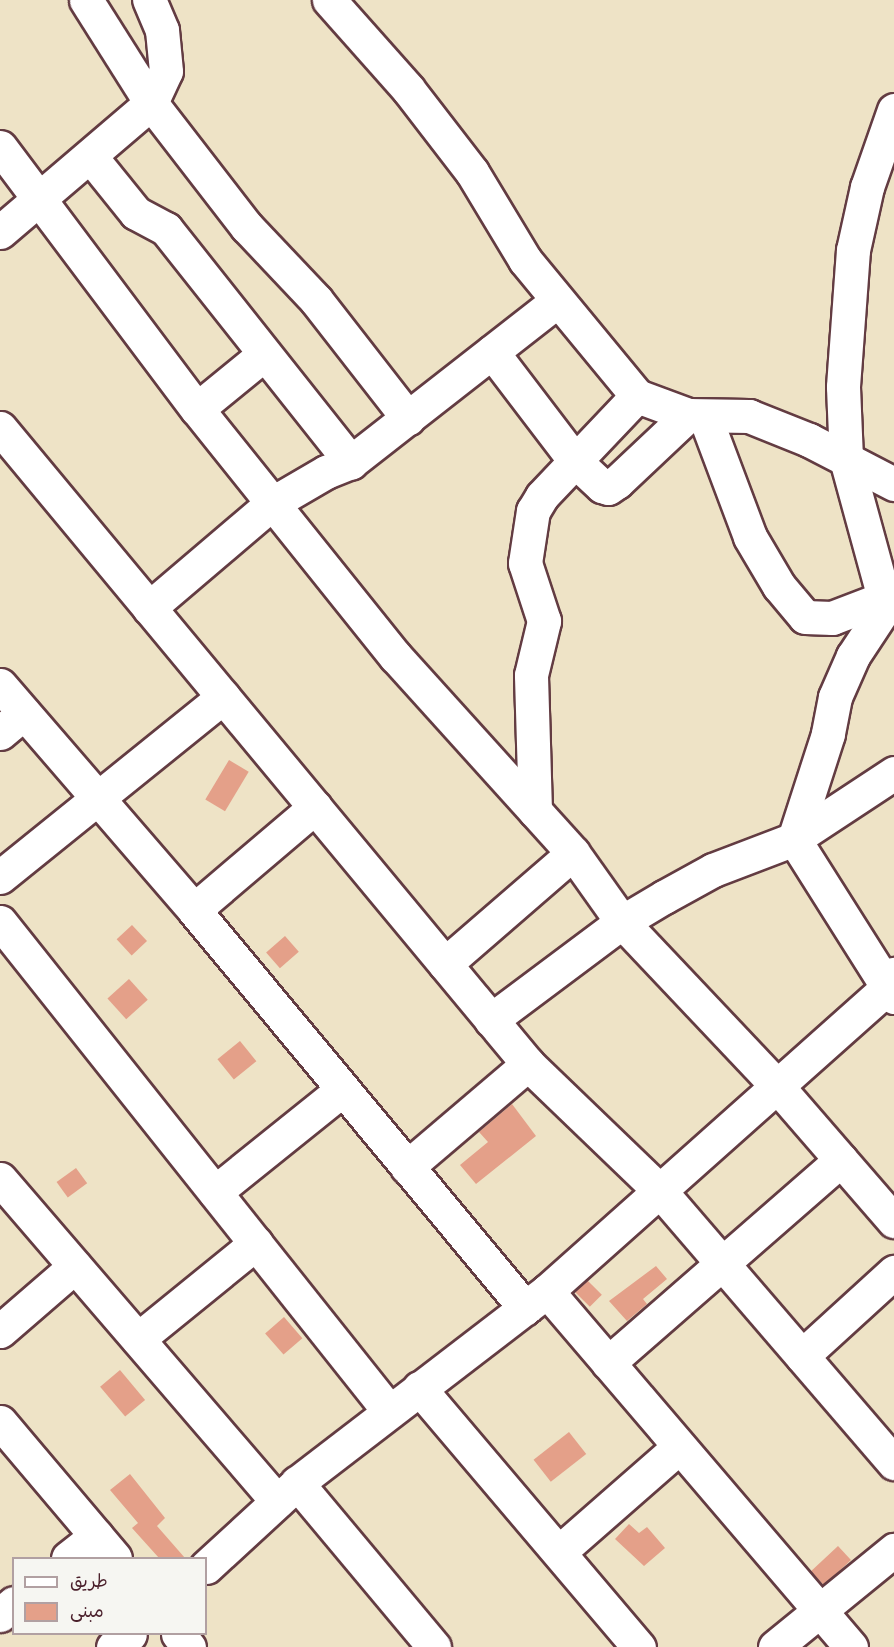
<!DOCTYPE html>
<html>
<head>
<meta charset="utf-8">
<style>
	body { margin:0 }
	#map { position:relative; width:894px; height:1647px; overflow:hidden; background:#eee3c6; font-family:"Comic Neue","Playpen Sans Arabic",sans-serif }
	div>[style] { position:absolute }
	.building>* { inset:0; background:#e4a089; transform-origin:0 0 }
	.roads { filter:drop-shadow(2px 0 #633c42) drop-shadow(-2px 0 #633c42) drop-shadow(0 2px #633c42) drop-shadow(0 -2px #633c42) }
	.minor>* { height:33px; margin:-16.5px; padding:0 16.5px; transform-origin:16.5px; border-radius:16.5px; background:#fff }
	span { translate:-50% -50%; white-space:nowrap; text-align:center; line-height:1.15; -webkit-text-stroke:5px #f6f6f2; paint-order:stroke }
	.legend { position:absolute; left:12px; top:1557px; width:195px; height:78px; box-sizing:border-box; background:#f6f6f2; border:2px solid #b1a0a2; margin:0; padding:8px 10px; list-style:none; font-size:18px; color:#4a1f2b }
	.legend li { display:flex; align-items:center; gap:12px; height:30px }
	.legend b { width:30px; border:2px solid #b1a0a2 }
</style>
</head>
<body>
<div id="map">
	<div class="building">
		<div style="left:229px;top:760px;width:23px;height:46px;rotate:31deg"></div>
		<div style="left:132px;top:925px;width:22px;height:21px;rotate:47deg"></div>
		<div style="left:285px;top:936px;width:21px;height:25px;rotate:49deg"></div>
		<div style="left:129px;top:979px;width:28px;height:29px;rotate:48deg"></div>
		<div style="left:240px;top:1041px;width:26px;height:29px;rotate:51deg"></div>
		<div style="clip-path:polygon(512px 1104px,536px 1136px,476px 1184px,460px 1165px,488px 1142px,479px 1132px)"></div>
		<div style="left:76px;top:1168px;width:19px;height:24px;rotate:54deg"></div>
		<div style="clip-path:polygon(656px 1266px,667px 1279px,643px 1299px,647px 1304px,627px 1321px,609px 1301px)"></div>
		<div style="left:587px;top:1280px;width:21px;height:17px;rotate:45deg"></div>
		<div style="left:284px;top:1317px;width:28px;height:25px;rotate:49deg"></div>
		<div style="left:120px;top:1370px;width:39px;height:26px;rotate:50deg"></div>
		<div style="left:569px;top:1432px;width:28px;height:45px;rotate:52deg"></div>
		<div style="clip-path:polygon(130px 1474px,165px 1518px,157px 1526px,185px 1558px,159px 1558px,132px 1528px,138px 1523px,110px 1490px)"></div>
		<div style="clip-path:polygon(629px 1524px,639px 1533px,647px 1527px,665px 1548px,644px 1566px,615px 1539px)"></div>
		<div style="left:838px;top:1546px;width:19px;height:37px;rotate:47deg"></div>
	</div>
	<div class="roads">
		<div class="minor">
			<div style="left:86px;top:0;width:122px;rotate:57.7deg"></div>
			<div style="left:151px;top:103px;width:157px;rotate:52.3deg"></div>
			<div style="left:247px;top:227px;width:100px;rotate:46.6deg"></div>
			<div style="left:316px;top:300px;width:150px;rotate:52.1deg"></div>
			<div style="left:329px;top:0;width:119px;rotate:48.4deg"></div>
			<div style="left:408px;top:89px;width:105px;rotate:52.4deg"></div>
			<div style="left:472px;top:172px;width:103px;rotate:58.9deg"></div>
			<div style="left:525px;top:260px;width:176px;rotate:50.5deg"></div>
			<div style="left:637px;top:396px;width:54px;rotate:20.4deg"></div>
			<div style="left:688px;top:415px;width:61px;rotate:0.9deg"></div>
			<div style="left:749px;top:416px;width:65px;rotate:21.8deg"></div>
			<div style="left:809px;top:440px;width:96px;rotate:27.4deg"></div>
			<div style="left:894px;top:110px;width:82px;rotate:109.3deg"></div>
			<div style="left:867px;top:187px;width:65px;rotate:102.5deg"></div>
			<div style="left:853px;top:250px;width:137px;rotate:94.2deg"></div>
			<div style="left:843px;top:387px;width:72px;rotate:87.6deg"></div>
			<div style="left:846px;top:459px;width:144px;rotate:74.7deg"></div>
			<div style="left:884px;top:598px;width:14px;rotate:98deg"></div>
			<div style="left:882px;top:612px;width:53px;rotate:123.4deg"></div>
			<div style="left:853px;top:656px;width:45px;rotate:113.7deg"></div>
			<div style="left:835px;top:697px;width:38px;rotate:101deg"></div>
			<div style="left:828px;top:734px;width:110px;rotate:107.9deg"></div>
			<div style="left:794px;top:839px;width:187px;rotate:57.7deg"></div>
			<div style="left:0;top:147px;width:328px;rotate:53.1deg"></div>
			<div style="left:197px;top:409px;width:318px;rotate:51.3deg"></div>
			<div style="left:396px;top:657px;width:264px;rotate:47.9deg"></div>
			<div style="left:573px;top:853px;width:85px;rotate:54.6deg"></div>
			<div style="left:622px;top:922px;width:224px;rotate:46.6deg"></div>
			<div style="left:776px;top:1085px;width:180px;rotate:49.1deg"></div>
			<div style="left:90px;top:156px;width:73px;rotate:51.1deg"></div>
			<div style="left:136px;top:213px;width:34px;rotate:28deg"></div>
			<div style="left:166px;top:229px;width:298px;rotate:51.6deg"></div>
			<div style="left:0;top:232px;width:199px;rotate:-40.5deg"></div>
			<div style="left:151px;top:103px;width:35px;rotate:-65deg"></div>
			<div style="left:166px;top:71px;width:41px;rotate:-95.6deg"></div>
			<div style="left:162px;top:30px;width:33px;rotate:-113deg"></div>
			<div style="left:492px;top:352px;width:137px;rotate:52.7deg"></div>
			<div style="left:575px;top:461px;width:37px;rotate:43deg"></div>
			<div style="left:602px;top:486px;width:6px;rotate:18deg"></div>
			<div style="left:608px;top:488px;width:11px;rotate:-34deg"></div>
			<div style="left:617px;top:482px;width:98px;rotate:-43.3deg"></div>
			<div style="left:197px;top:409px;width:85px;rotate:-39.3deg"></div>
			<div style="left:705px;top:417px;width:128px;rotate:69.4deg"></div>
			<div style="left:750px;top:537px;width:57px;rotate:59.4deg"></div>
			<div style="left:779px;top:586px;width:40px;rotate:50deg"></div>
			<div style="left:805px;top:617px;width:27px;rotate:2deg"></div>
			<div style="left:832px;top:618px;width:56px;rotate:-21deg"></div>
			<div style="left:0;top:428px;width:827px;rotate:50.3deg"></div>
			<div style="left:528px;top:1064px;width:183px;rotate:43.9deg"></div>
			<div style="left:660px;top:1191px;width:359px;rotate:49.3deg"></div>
			<div style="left:149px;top:608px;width:160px;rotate:-40.4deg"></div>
			<div style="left:271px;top:504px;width:64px;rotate:-30.2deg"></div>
			<div style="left:326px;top:472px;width:27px;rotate:-22deg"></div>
			<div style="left:351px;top:462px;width:261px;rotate:-38deg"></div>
			<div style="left:0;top:685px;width:297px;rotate:49.2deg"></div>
			<div style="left:194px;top:910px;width:518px;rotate:50.25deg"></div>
			<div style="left:0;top:733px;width:31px;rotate:-40deg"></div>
			<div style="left:535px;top:811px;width:136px;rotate:-91.7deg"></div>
			<div style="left:531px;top:675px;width:56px;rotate:-76.5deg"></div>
			<div style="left:544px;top:621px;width:61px;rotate:-108.1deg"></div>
			<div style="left:525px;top:563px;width:53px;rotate:-81.3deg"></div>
			<div style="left:533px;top:511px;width:17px;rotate:-59deg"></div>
			<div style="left:542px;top:496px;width:138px;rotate:-46.5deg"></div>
			<div style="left:0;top:877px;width:287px;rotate:-38.9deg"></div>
			<div style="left:194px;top:910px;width:159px;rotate:-40.4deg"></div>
			<div style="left:0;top:922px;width:625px;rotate:51.5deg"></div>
			<div style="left:445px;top:964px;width:169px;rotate:-40.9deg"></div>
			<div style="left:491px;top:1020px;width:164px;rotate:-36.8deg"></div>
			<div style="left:622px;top:922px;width:49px;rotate:-30.8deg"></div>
			<div style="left:664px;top:897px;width:56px;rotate:-28.9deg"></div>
			<div style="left:713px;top:870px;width:87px;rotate:-20.9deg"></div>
			<div style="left:794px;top:839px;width:120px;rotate:-33.4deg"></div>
			<div style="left:407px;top:1167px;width:159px;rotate:-40.4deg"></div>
			<div style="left:0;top:1179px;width:425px;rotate:49.3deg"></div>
			<div style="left:215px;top:1192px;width:163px;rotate:-38.8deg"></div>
			<div style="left:547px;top:1291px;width:468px;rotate:49.5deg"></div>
			<div style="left:0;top:1331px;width:99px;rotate:-40.9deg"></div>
			<div style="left:138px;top:1339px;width:152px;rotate:-39.1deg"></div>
			<div style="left:802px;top:1356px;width:125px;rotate:-42.4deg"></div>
			<div style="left:608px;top:1363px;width:309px;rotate:-41.1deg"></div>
			<div style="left:419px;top:1388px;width:340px;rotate:49.7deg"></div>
			<div style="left:0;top:1422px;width:178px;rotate:49.8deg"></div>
			<div style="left:559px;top:1552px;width:159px;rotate:-41.2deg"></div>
			<div style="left:68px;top:1558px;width:36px;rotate:-38deg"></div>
			<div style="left:206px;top:1567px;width:118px;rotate:-42.6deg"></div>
			<div style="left:0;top:1615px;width:18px;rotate:-41deg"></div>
			<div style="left:178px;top:1634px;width:17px;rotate:50deg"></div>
			<div style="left:113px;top:1647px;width:21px;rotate:-37deg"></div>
			<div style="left:434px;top:1647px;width:214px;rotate:-129.9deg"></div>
			<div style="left:297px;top:1483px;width:315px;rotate:-37.5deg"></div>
			<div style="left:547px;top:1291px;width:455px;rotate:-41.7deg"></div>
			<div style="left:887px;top:988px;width:16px;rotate:-63deg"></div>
			<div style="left:775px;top:1647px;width:154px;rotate:-39.2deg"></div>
		</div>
	</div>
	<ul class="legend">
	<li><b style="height:8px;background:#fff"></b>طريق</li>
	<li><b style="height:16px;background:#e4a089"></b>مبنى</li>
	</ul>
</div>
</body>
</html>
